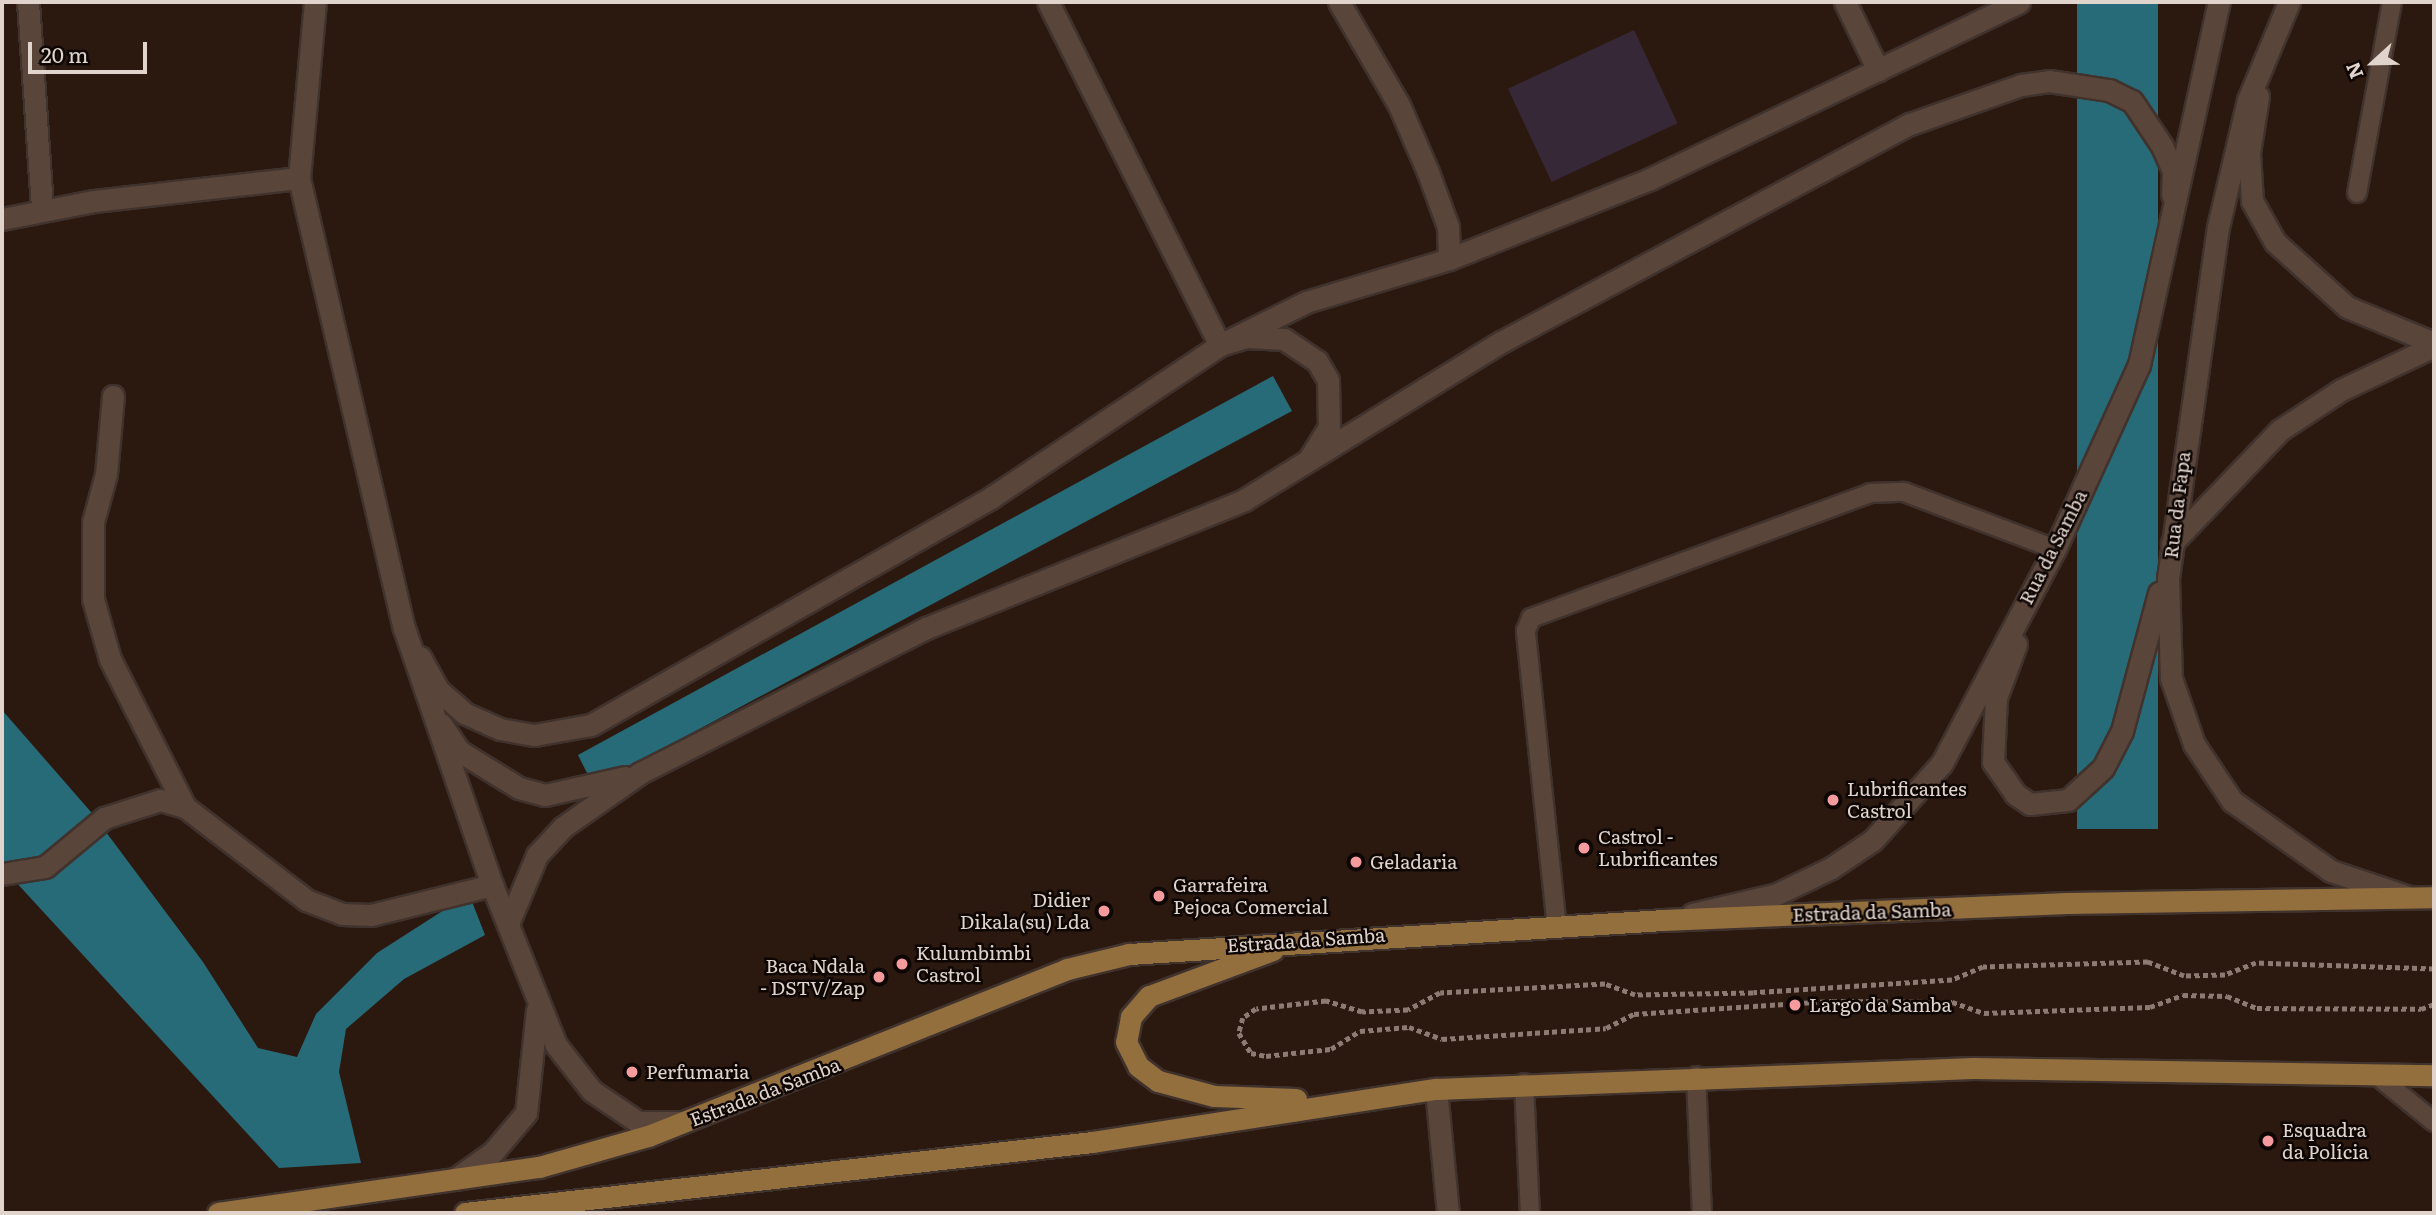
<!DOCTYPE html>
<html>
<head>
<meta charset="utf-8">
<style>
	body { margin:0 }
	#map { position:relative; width:2436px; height:1215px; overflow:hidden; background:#2b190f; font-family:Literata,serif }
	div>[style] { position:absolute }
	.water>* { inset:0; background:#286b78; transform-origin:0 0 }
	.building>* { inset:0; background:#362837; transform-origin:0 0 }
	.path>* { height:4.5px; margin-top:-2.25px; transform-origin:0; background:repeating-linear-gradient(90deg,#8b7b73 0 5px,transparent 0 8.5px) }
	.roads { filter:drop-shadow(2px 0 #40322d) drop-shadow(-2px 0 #40322d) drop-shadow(0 2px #40322d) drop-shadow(0 -2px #40322d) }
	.service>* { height:18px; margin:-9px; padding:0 9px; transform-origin:9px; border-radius:9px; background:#5a453a }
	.minor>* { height:21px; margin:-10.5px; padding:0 10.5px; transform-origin:10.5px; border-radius:10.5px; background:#5a453a }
	.tertiary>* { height:21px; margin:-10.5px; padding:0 10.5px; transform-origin:10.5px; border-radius:10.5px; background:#5a453a }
	.secondary>* { height:21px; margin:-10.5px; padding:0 10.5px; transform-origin:10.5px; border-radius:10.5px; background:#5a453a }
	.primary>* { height:21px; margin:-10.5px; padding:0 10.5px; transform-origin:10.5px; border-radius:10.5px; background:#946f3e }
	.dots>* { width:19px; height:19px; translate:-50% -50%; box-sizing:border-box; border:4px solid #0e0603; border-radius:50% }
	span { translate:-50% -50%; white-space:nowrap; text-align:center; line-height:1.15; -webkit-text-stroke:5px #0e0603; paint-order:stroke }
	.street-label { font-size:19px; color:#e1d4cd }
	.poi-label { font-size:19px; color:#e1d4cd }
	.left { translate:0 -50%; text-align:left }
	.right { translate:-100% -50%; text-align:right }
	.frame { position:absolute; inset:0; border:4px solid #e1d4cd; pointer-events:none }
	.north { position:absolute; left:2338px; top:28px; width:70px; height:70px; -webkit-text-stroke:5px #0e0603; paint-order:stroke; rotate:248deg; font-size:19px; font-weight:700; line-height:28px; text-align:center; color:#e1d4cd }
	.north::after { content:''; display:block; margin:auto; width:24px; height:32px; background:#e1d4cd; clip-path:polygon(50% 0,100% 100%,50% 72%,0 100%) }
	.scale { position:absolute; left:28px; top:42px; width:119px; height:32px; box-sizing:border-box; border:4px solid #e1d4cd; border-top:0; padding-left:9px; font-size:21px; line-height:24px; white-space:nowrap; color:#e1d4cd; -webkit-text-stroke:5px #0e0603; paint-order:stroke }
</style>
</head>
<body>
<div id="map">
	<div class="water">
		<div style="left:2077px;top:2px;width:81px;height:827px"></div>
		<div style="clip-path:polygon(1273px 376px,1292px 411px,595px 785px,586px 771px,578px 755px)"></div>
		<div style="clip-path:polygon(2px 710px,91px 812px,203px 962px,258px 1048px,297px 1057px,316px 1014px,377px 953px,469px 894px,485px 935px,404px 979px,346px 1029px,339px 1072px,361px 1163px,279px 1168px,2px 867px)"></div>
	</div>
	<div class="building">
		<div style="left:1634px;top:30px;width:103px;height:139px;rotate:65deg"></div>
	</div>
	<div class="path">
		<div style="left:2434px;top:969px;width:178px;rotate:-178.1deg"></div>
		<div style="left:2256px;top:963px;width:33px;rotate:159deg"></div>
		<div style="left:2225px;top:975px;width:41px;rotate:178.6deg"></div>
		<div style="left:2184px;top:976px;width:39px;rotate:-159deg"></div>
		<div style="left:2148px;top:962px;width:165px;rotate:178.3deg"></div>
		<div style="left:1983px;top:967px;width:34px;rotate:157deg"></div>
		<div style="left:1952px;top:980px;width:199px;rotate:176.3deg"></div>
		<div style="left:1753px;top:993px;width:118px;rotate:179deg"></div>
		<div style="left:1635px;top:995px;width:32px;rotate:-160deg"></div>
		<div style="left:1605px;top:984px;width:165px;rotate:176.9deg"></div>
		<div style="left:1440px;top:993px;width:36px;rotate:152deg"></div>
		<div style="left:1408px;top:1010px;width:46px;rotate:177.5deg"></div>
		<div style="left:1362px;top:1012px;width:38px;rotate:-163deg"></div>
		<div style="left:1326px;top:1001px;width:70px;rotate:173.5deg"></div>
		<div style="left:1256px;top:1009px;width:16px;rotate:145deg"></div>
		<div style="left:1243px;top:1018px;width:16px;rotate:105deg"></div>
		<div style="left:1239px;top:1033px;width:23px;rotate:59deg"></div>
		<div style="left:1251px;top:1053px;width:15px;rotate:11deg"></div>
		<div style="left:1266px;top:1056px;width:65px;rotate:-6.1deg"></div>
		<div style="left:1331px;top:1049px;width:34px;rotate:-32deg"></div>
		<div style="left:1360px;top:1031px;width:49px;rotate:-4.7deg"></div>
		<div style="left:1409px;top:1027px;width:35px;rotate:20deg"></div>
		<div style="left:1442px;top:1039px;width:164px;rotate:-3.8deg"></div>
		<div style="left:1606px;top:1028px;width:31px;rotate:-27deg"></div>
		<div style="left:1634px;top:1014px;width:198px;rotate:-3.8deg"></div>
		<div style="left:1832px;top:1001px;width:120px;rotate:0.5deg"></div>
		<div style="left:1952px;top:1002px;width:34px;rotate:19deg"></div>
		<div style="left:1984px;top:1013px;width:166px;rotate:-2.1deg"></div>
		<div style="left:2150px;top:1007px;width:35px;rotate:-20deg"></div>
		<div style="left:2183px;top:995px;width:44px;rotate:1.3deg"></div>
		<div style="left:2227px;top:996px;width:32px;rotate:22deg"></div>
		<div style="left:2257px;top:1008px;width:164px;rotate:0.3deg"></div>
		<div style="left:2421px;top:1009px;width:14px;rotate:-21deg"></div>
	</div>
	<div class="roads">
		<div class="service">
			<div style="left:2357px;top:193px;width:194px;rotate:-79.6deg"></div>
			<div style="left:1557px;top:928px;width:299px;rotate:-96deg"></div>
			<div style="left:1526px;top:631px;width:14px;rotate:-69deg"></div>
			<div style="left:1531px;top:618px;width:361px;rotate:-20.2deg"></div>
			<div style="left:1870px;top:493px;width:34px;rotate:-2deg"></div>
			<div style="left:1904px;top:492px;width:161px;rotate:20.7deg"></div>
			<div style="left:2375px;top:1074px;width:76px;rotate:39.1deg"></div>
			<div style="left:1696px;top:1076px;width:137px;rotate:87.5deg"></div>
			<div style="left:1524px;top:1083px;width:130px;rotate:87.4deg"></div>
		</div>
		<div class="minor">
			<div style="left:28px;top:2px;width:208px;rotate:86.1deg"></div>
			<div style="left:1048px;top:2px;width:384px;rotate:63.4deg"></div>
			<div style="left:1220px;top:345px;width:27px;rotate:-17deg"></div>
			<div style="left:1246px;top:337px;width:38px;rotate:3deg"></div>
			<div style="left:1284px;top:339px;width:40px;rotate:34deg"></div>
			<div style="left:1317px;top:361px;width:22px;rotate:60deg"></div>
			<div style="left:1328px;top:380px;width:47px;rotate:88.8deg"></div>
			<div style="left:1329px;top:427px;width:36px;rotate:122deg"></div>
			<div style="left:1339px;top:2px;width:119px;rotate:59.8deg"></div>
			<div style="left:1399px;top:105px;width:73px;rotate:66.6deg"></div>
			<div style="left:1428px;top:172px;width:59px;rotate:70deg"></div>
			<div style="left:1448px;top:227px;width:32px;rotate:88deg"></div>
			<div style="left:1845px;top:2px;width:76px;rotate:64.1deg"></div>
			<div style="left:2258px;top:96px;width:58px;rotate:99deg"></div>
			<div style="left:2249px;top:153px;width:48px;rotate:86.4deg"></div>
			<div style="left:2252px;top:201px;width:47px;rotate:60.7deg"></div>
			<div style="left:2275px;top:242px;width:97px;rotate:42.1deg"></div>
			<div style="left:2347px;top:307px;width:94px;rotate:22.5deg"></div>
			<div style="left:2px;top:219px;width:94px;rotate:-11.1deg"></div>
			<div style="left:94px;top:201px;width:206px;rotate:-6.4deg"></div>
			<div style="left:113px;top:396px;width:78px;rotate:95.1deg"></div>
			<div style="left:106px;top:474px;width:50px;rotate:105.2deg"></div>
			<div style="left:93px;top:522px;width:77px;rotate:90deg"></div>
			<div style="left:93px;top:599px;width:62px;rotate:74.2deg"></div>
			<div style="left:110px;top:659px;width:166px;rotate:63.1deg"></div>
			<div style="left:2172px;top:543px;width:156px;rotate:-46.3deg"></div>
			<div style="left:2280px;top:430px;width:73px;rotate:-33.3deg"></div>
			<div style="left:2341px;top:390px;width:103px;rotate:-25.3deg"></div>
			<div style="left:420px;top:657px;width:38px;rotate:61deg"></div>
			<div style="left:438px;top:690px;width:35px;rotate:41deg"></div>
			<div style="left:464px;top:713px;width:39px;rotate:24deg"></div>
			<div style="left:500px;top:729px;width:35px;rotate:10deg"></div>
			<div style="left:534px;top:735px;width:58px;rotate:-10deg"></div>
			<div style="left:591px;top:725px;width:461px;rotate:-29.6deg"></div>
			<div style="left:992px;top:497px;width:274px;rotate:-33.7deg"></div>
			<div style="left:1220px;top:345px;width:96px;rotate:-26.6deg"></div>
			<div style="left:1306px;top:302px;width:149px;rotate:-16.7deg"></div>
			<div style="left:1449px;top:259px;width:216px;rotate:-21.7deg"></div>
			<div style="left:1650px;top:179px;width:409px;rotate:-25.6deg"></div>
			<div style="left:441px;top:724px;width:32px;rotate:56deg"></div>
			<div style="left:459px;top:751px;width:70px;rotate:31.7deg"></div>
			<div style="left:519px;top:788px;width:27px;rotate:15deg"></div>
			<div style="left:545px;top:795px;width:82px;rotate:-12.7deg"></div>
			<div style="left:2px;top:874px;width:44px;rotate:-9.2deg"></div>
			<div style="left:45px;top:867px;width:77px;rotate:-39.7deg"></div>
			<div style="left:104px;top:818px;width:59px;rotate:-17.8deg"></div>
			<div style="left:160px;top:800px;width:26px;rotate:16deg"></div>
			<div style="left:185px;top:807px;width:153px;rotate:37.5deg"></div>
			<div style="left:306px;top:900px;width:39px;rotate:21deg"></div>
			<div style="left:342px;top:914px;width:29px;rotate:2deg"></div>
			<div style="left:371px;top:915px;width:125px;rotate:-13.9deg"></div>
			<div style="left:508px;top:924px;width:75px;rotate:-67.2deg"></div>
			<div style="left:537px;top:855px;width:38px;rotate:-47deg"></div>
			<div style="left:563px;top:827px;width:94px;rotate:-35deg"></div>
			<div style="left:640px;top:773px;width:321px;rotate:-26.9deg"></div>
			<div style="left:926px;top:628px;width:343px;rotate:-21.9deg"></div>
			<div style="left:1244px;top:500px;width:302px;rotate:-31.6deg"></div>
			<div style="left:1501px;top:342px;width:463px;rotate:-28.1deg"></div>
			<div style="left:1910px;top:124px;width:118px;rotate:-19.4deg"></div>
			<div style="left:2021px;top:85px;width:28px;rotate:-8deg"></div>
			<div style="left:2049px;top:81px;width:61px;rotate:8.5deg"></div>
			<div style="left:2109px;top:90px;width:25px;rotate:26deg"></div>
			<div style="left:2132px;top:101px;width:54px;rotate:56.3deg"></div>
			<div style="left:2162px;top:146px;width:27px;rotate:66deg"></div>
			<div style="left:2173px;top:171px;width:24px;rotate:92deg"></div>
			<div style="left:1436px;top:1089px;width:125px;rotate:84.5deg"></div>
		</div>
		<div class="tertiary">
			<div style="left:315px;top:2px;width:177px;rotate:95.2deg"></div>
			<div style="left:299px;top:178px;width:462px;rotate:76.9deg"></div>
			<div style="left:404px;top:628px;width:272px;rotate:71.1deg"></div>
			<div style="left:492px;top:885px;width:172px;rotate:68.2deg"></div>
			<div style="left:556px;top:1045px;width:58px;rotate:52deg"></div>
			<div style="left:592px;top:1091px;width:55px;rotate:34deg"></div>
			<div style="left:638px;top:1122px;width:42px"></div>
			<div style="left:455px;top:1179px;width:47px;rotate:-35.4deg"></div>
			<div style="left:493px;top:1152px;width:51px;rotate:-49.8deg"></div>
			<div style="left:526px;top:1113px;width:104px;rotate:-83.9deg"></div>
		</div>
		<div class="secondary">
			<div style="left:2289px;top:2px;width:106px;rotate:112.7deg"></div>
			<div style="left:2248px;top:100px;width:130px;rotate:103.3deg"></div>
			<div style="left:2218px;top:227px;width:355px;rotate:98.1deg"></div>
			<div style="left:2168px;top:578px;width:100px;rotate:88.3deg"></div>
			<div style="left:2171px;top:678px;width:70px;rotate:70.8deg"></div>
			<div style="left:2194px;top:744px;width:69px;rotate:56.3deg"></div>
			<div style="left:2232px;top:801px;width:121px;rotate:35.3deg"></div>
			<div style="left:2331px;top:871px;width:79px;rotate:18.4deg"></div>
			<div style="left:2016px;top:644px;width:58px;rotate:110.3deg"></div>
			<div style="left:1996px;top:698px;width:64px;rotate:92.7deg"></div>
			<div style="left:1993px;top:762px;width:39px;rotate:55deg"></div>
			<div style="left:2015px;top:794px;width:18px;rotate:34deg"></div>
			<div style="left:2030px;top:804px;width:38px;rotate:-6deg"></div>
			<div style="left:2068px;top:800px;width:47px;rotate:-42.4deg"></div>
			<div style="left:2103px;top:768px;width:42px;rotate:-62.8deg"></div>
			<div style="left:2122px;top:731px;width:143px;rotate:-75deg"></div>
			<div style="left:1692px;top:914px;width:87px;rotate:-13.2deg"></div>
			<div style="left:1777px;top:894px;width:60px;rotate:-25.7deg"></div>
			<div style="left:1831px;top:868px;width:50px;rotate:-33.7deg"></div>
			<div style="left:1873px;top:840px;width:103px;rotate:-48.1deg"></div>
			<div style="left:1942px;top:763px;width:242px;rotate:-62.2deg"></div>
			<div style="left:2055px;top:549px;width:202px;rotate:-65.5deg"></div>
			<div style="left:2139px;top:365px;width:372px;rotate:-77.6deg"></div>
		</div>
		<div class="primary">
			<div style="left:1273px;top:950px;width:132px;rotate:159.6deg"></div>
			<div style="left:1149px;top:996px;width:28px;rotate:131deg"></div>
			<div style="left:1131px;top:1017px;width:25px;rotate:101deg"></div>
			<div style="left:1126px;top:1042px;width:27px;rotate:63deg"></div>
			<div style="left:1138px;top:1066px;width:25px;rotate:37deg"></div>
			<div style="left:1158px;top:1081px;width:58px;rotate:15deg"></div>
			<div style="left:1214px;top:1096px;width:82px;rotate:2.1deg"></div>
			<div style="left:218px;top:1213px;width:324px;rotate:-8.2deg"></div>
			<div style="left:539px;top:1167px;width:113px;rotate:-15.9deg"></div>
			<div style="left:648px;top:1136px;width:451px;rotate:-21.7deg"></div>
			<div style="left:1067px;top:969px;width:64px;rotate:-13.6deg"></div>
			<div style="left:1129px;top:954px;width:535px;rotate:-3.64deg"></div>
			<div style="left:1663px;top:920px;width:404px;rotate:-2.4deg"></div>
			<div style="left:2067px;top:903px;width:367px;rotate:-0.9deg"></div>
			<div style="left:465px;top:1213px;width:631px;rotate:-6.46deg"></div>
			<div style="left:1092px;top:1142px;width:348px;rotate:-8.8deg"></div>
			<div style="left:1436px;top:1089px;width:537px;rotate:-2.24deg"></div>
			<div style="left:1973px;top:1068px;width:461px;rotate:0.9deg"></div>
		</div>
	</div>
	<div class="dots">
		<div style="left:1833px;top:800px;background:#f59b9e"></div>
		<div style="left:1584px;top:848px;background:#f59b9e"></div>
		<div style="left:1356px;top:862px;background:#f59b9e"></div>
		<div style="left:1159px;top:896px;background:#f59b9e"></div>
		<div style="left:1104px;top:911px;background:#f59b9e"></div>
		<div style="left:902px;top:964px;background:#f59b9e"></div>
		<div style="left:879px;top:977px;background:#f59b9e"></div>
		<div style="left:1795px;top:1005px;background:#f59b9e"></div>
		<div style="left:632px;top:1072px;background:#f59b9e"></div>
		<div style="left:2268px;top:1141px;background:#f59b9e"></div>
	</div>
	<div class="street-label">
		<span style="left:2177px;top:505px;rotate:-83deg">Rua da Fapa</span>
		<span style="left:2053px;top:547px;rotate:-63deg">Rua da Samba</span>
		<span style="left:1872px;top:912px;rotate:-2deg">Estrada da Samba</span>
		<span style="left:1306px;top:940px;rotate:-4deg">Estrada da Samba</span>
		<span style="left:765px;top:1092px;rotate:-21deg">Estrada da Samba</span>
	</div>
	<div class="poi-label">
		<span class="left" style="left:1847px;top:800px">Lubrificantes<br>Castrol</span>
		<span class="left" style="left:1598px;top:848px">Castrol -<br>Lubrificantes</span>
		<span class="left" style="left:1370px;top:862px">Geladaria</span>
		<span class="left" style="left:1173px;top:896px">Garrafeira<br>Pejoca Comercial</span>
		<span class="right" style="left:1090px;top:911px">Didier<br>Dikala(su) Lda</span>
		<span class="left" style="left:916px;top:964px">Kulumbimbi<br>Castrol</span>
		<span class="right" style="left:865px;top:977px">Baca Ndala<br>- DSTV/Zap</span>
		<span class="left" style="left:1809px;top:1005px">Largo da Samba</span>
		<span class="left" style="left:646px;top:1072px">Perfumaria</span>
		<span class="left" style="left:2282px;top:1141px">Esquadra<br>da Polícia</span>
	</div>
	<div class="frame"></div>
	<div class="north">N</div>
	<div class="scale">20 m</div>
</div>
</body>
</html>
